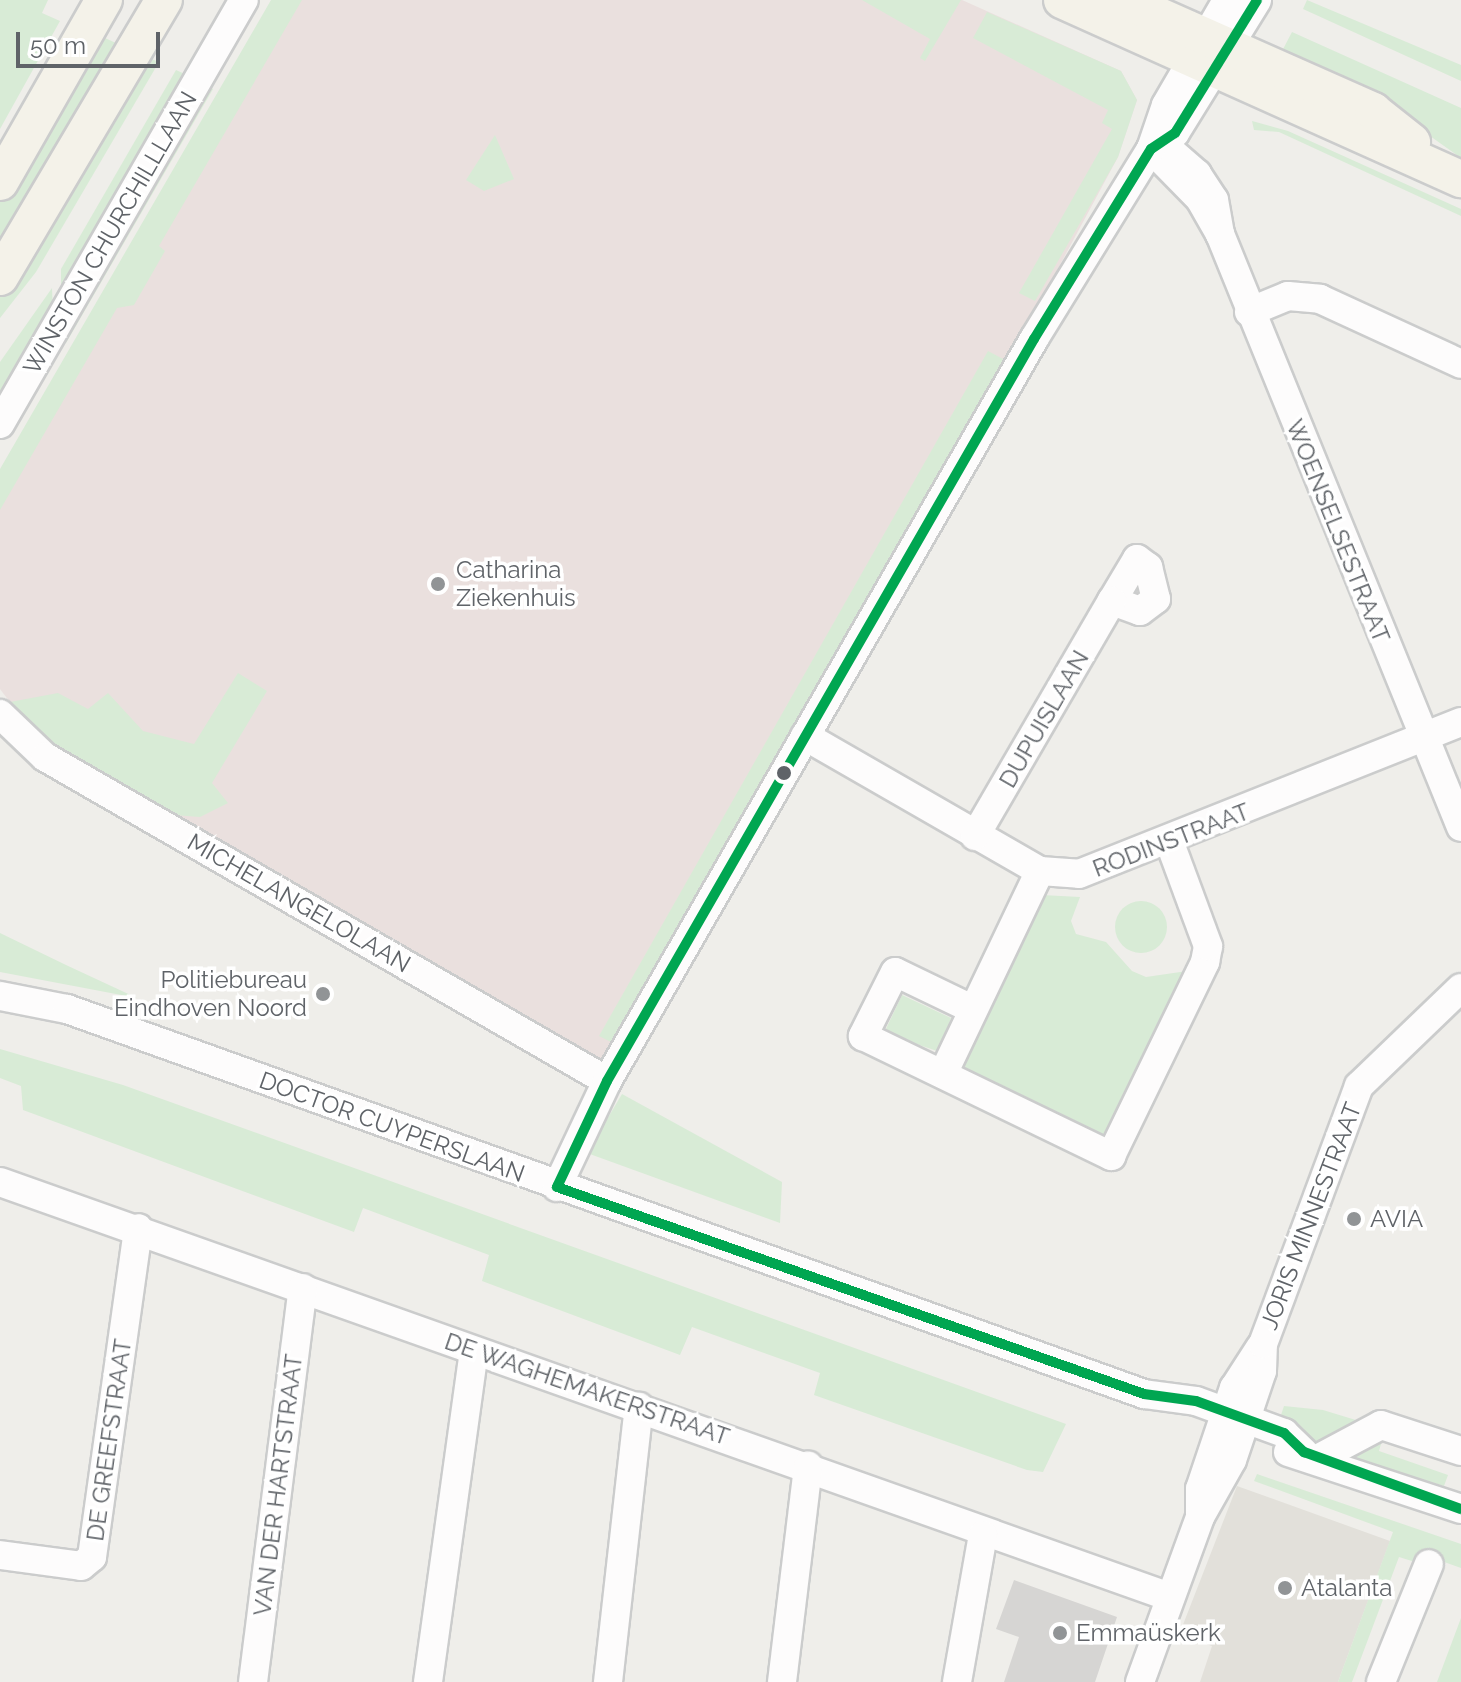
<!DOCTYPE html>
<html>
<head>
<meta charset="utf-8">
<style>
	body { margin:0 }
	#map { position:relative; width:1461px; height:1682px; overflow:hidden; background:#efeeea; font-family:Raleway,sans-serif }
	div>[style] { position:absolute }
	.education>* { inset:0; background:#e2e0da }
	.medical>* { inset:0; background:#eae0de }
	.green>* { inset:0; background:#d8ebd6 }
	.round { border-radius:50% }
	.building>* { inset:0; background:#d6d5d3 }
	.roads { filter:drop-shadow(2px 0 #cbcccc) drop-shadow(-2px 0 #cbcccc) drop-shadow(0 2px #cbcccc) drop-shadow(0 -2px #cbcccc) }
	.minor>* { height:28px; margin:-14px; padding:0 14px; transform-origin:14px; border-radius:14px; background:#fdfcfc }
	.major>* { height:36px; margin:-18px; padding:0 18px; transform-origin:18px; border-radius:18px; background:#f4f2e9 }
	.bus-1>* { height:10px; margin:-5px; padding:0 5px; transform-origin:5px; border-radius:5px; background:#00a651 }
	.dots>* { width:22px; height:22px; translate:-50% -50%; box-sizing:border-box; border:4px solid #fff; border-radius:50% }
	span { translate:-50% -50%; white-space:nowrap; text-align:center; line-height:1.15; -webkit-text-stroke:7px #fff; paint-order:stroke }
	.street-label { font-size:24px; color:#5f6368 }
	.poi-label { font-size:24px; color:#5f6368 }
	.left { translate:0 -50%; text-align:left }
	.right { translate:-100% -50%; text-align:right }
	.scale { position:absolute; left:16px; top:32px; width:144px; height:36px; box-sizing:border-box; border:4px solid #5f6368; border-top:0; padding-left:10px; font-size:24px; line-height:28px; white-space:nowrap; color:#5f6368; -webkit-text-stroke:6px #fff; paint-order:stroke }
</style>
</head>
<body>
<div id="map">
	<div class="education">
		<div style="clip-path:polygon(1237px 1486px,1390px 1541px,1338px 1682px,1200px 1682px,1212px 1646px,1179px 1635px)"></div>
	</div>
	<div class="medical">
		<div style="clip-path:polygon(275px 0,962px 0,1121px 71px,1137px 100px,1118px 157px,1055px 274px,601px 1061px,31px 730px,0 689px,0 479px)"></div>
	</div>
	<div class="green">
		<div style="clip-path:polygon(0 0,48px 0,42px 13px,60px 21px,0 129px)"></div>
		<div style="clip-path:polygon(271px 0,302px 0,159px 246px,165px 251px,134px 305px,117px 308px,0 510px,0 469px)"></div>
		<div style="clip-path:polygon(862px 0,961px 0,925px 61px,920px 58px,930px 39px)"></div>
		<div style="clip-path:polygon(1307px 0,1461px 65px,1461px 81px,1303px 9px)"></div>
		<div style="clip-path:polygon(987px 12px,1121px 71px,1137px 100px,1118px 157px,1035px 301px,1019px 293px,1112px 129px,1102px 123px,1108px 110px,973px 38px)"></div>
		<div style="clip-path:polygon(92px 32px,118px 44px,0 249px,0 191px)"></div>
		<div style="clip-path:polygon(1292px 32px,1461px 108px,1461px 158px,1368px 92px,1281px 53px)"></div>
		<div style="clip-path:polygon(144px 56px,159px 62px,36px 272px,0 318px,0 294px)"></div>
		<div style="clip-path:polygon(176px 70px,189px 76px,61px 291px,61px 269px)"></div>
		<div style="clip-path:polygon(205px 85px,213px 89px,66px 343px,61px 340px)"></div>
		<div style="clip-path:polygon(1252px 121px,1288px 131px,1461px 209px,1461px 216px,1279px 132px,1254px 130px)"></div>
		<div style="clip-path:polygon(495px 135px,514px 179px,484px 191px,466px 180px)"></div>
		<div style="clip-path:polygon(52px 288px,53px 313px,0 406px,0 362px)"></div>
		<div style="clip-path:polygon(988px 351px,1005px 360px,611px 1042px,599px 1036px)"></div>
		<div style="clip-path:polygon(238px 673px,267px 691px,212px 783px,228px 803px,200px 817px,174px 815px,31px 730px,10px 702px,58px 693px,88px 709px,108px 693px,143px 731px,194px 744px)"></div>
		<div style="clip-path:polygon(1042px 895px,1080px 897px,1071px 921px,1076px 934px,1106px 942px,1132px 971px,1146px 977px,1194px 970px,1108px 1145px,958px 1070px)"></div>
		<div class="round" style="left:1115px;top:901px;width:52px;height:52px"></div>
		<div style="clip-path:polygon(0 933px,66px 965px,137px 998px,0 972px)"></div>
		<div style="clip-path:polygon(902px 995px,951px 1018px,940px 1052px,884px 1033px)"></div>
		<div style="clip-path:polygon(0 1049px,123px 1085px,1066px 1424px,1043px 1472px,1027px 1470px,814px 1395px,820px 1373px,692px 1327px,680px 1355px,482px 1281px,489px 1255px,363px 1208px,354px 1232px,23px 1110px,21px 1086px,0 1078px)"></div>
		<div style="clip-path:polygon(622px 1094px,782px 1182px,780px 1223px,587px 1153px)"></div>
		<div style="clip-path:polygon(1284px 1406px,1323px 1410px,1359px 1421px,1323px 1444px,1278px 1424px)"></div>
		<div style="clip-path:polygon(1383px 1437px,1379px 1451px,1448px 1475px,1444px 1486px,1340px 1455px)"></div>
		<div style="clip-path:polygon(1257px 1474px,1461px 1544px,1461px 1568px,1419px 1553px,1415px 1562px,1399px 1557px,1352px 1682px,1338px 1682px,1393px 1532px,1254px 1481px)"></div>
		<div style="clip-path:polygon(1461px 1618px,1461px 1682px,1437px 1682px)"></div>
	</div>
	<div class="building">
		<div style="clip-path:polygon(1014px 1580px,1117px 1617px,1095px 1682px,1004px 1682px,1019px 1637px,996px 1629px)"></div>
	</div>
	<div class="roads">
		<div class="minor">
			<div style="left:1151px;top:149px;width:22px;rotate:10deg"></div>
			<div style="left:1173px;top:153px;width:32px;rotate:41deg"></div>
			<div style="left:1197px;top:174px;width:31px;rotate:57deg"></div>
			<div style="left:1214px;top:200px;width:35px;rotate:80deg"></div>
			<div style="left:1220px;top:234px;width:40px;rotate:-119.7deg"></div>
			<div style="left:1200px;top:199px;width:70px;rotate:-134.4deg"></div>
			<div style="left:1151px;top:149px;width:29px;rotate:-34deg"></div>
			<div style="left:1175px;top:133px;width:156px;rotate:-58.3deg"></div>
			<div style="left:1220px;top:234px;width:640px;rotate:67.88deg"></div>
			<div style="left:1249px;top:312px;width:42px;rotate:-22.3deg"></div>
			<div style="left:1288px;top:296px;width:32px;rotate:5deg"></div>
			<div style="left:1320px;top:299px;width:155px;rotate:24.7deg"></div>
			<div style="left:0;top:424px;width:489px;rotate:-60.1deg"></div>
			<div style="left:1137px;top:559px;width:14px;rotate:36deg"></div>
			<div style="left:1148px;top:567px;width:33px;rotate:76deg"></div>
			<div style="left:1156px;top:599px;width:20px;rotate:143deg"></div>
			<div style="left:1140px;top:611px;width:30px;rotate:-160deg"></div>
			<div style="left:1112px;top:601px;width:49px;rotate:-59.2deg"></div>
			<div style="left:0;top:714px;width:62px;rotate:43.7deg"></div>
			<div style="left:45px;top:757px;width:649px;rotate:29.96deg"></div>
			<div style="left:805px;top:736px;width:271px;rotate:29.9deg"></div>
			<div style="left:1040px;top:871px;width:39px;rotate:4deg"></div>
			<div style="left:1079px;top:874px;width:411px;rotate:-21.7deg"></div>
			<div style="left:975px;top:836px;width:272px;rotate:-59.8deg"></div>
			<div style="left:0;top:996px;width:68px;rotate:11deg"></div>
			<div style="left:67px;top:1009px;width:1144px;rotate:19.67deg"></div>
			<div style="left:1144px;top:1394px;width:52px;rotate:7.7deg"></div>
			<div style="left:1196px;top:1401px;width:94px;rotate:20deg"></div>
			<div style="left:1284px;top:1433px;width:28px;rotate:44deg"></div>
			<div style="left:972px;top:1009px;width:85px;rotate:-154.3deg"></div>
			<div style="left:895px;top:972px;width:72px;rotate:116.6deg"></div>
			<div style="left:863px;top:1036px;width:276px;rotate:25.8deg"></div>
			<div style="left:1111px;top:1156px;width:216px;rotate:-64.1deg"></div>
			<div style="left:1205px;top:962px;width:16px;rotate:-79deg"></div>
			<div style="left:1208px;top:946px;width:110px;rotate:-110.3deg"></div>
			<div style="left:943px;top:1074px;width:225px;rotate:-64.5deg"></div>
			<div style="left:0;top:1182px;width:1241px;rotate:19.53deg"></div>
			<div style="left:557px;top:1187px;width:117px;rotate:-64.7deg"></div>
			<div style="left:607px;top:1081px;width:856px;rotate:-60.08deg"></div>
			<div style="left:1034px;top:339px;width:223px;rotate:-58.4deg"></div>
			<div style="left:1151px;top:149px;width:46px;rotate:-71.2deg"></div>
			<div style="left:1166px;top:105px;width:121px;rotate:-59.8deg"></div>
			<div style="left:1288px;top:1452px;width:182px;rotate:18.2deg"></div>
			<div style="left:1319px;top:1458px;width:70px;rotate:-28deg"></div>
			<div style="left:1381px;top:1425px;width:84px;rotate:18deg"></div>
			<div style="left:1200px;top:1513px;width:24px;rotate:-90deg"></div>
			<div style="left:1200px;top:1489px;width:107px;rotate:-71.4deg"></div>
			<div style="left:1234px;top:1388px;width:48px;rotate:-57deg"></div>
			<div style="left:0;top:1555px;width:82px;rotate:7.7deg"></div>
			<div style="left:81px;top:1566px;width:14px;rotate:-39deg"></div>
			<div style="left:92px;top:1557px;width:332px;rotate:-82deg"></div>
			<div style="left:253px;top:1682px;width:397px;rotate:-82.8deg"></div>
			<div style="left:428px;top:1682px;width:334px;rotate:-82.1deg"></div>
			<div style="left:608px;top:1682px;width:277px;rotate:-83.6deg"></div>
			<div style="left:782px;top:1682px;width:218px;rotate:-83.1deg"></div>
			<div style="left:957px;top:1682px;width:149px;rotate:-80deg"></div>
			<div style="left:1140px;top:1682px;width:176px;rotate:-70deg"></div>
			<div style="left:1200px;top:1517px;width:65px;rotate:-60.7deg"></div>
			<div style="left:1232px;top:1460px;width:94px;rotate:-71.4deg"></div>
			<div style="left:1262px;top:1371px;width:27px;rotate:-88deg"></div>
			<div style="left:1263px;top:1344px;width:275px;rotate:-69.6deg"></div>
			<div style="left:1359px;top:1086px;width:141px;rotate:-43.9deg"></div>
			<div style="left:1381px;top:1682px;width:127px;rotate:-67.9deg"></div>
		</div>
		<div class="major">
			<div style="left:1062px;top:0;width:437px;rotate:24.2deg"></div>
			<div style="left:1123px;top:0;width:274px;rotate:23.9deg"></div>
			<div style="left:1373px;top:111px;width:50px;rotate:38.5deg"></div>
			<div style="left:0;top:182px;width:210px;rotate:-60.3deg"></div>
			<div style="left:0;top:277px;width:322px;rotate:-59.4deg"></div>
		</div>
	</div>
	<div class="bus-1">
		<div style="left:557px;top:1187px;width:117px;rotate:-64.7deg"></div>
		<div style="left:607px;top:1081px;width:856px;rotate:-60.08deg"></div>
		<div style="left:1034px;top:339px;width:223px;rotate:-58.4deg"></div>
		<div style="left:1151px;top:149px;width:29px;rotate:-34deg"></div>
		<div style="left:1175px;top:133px;width:156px;rotate:-58.3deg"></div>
		<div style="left:557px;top:1187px;width:622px;rotate:19.42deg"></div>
		<div style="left:1144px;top:1394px;width:52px;rotate:7.7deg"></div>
		<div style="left:1196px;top:1401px;width:94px;rotate:20deg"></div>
		<div style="left:1284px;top:1433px;width:28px;rotate:44deg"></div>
		<div style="left:1304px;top:1452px;width:167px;rotate:20deg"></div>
	</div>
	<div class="dots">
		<div style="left:438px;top:584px;background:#919496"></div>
		<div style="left:784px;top:773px;background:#5f6368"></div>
		<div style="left:323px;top:994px;background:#919496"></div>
		<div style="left:1354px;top:1219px;background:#919496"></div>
		<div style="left:1285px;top:1588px;background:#919496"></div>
		<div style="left:1060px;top:1633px;background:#919496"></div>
	</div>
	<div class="street-label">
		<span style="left:110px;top:233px;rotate:-60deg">WINSTON CHURCHILLLAAN</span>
		<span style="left:1338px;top:531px;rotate:68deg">WOENSELSESTRAAT</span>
		<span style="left:1044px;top:719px;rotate:-60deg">DUPUISLAAN</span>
		<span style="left:1171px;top:840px;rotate:-21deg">RODINSTRAAT</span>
		<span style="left:299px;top:903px;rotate:30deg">MICHELANGELOLAAN</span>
		<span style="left:392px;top:1127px;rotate:20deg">DOCTOR CUYPERSLAAN</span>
		<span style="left:1311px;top:1216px;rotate:-69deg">JORIS MINNESTRAAT</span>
		<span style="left:587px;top:1389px;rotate:19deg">DE WAGHEMAKERSTRAAT</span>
		<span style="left:109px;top:1440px;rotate:-82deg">DE GREEFSTRAAT</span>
		<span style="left:278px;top:1485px;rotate:-83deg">VAN DER HARTSTRAAT</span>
	</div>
	<div class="poi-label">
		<span class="left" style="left:456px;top:584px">Catharina<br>Ziekenhuis</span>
		<span class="right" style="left:307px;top:994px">Politiebureau<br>Eindhoven Noord</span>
		<span class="left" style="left:1370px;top:1219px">AVIA</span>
		<span class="left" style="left:1301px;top:1588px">Atalanta</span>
		<span class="left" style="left:1076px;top:1633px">Emmaüskerk</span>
	</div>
	<div class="scale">50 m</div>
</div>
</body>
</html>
